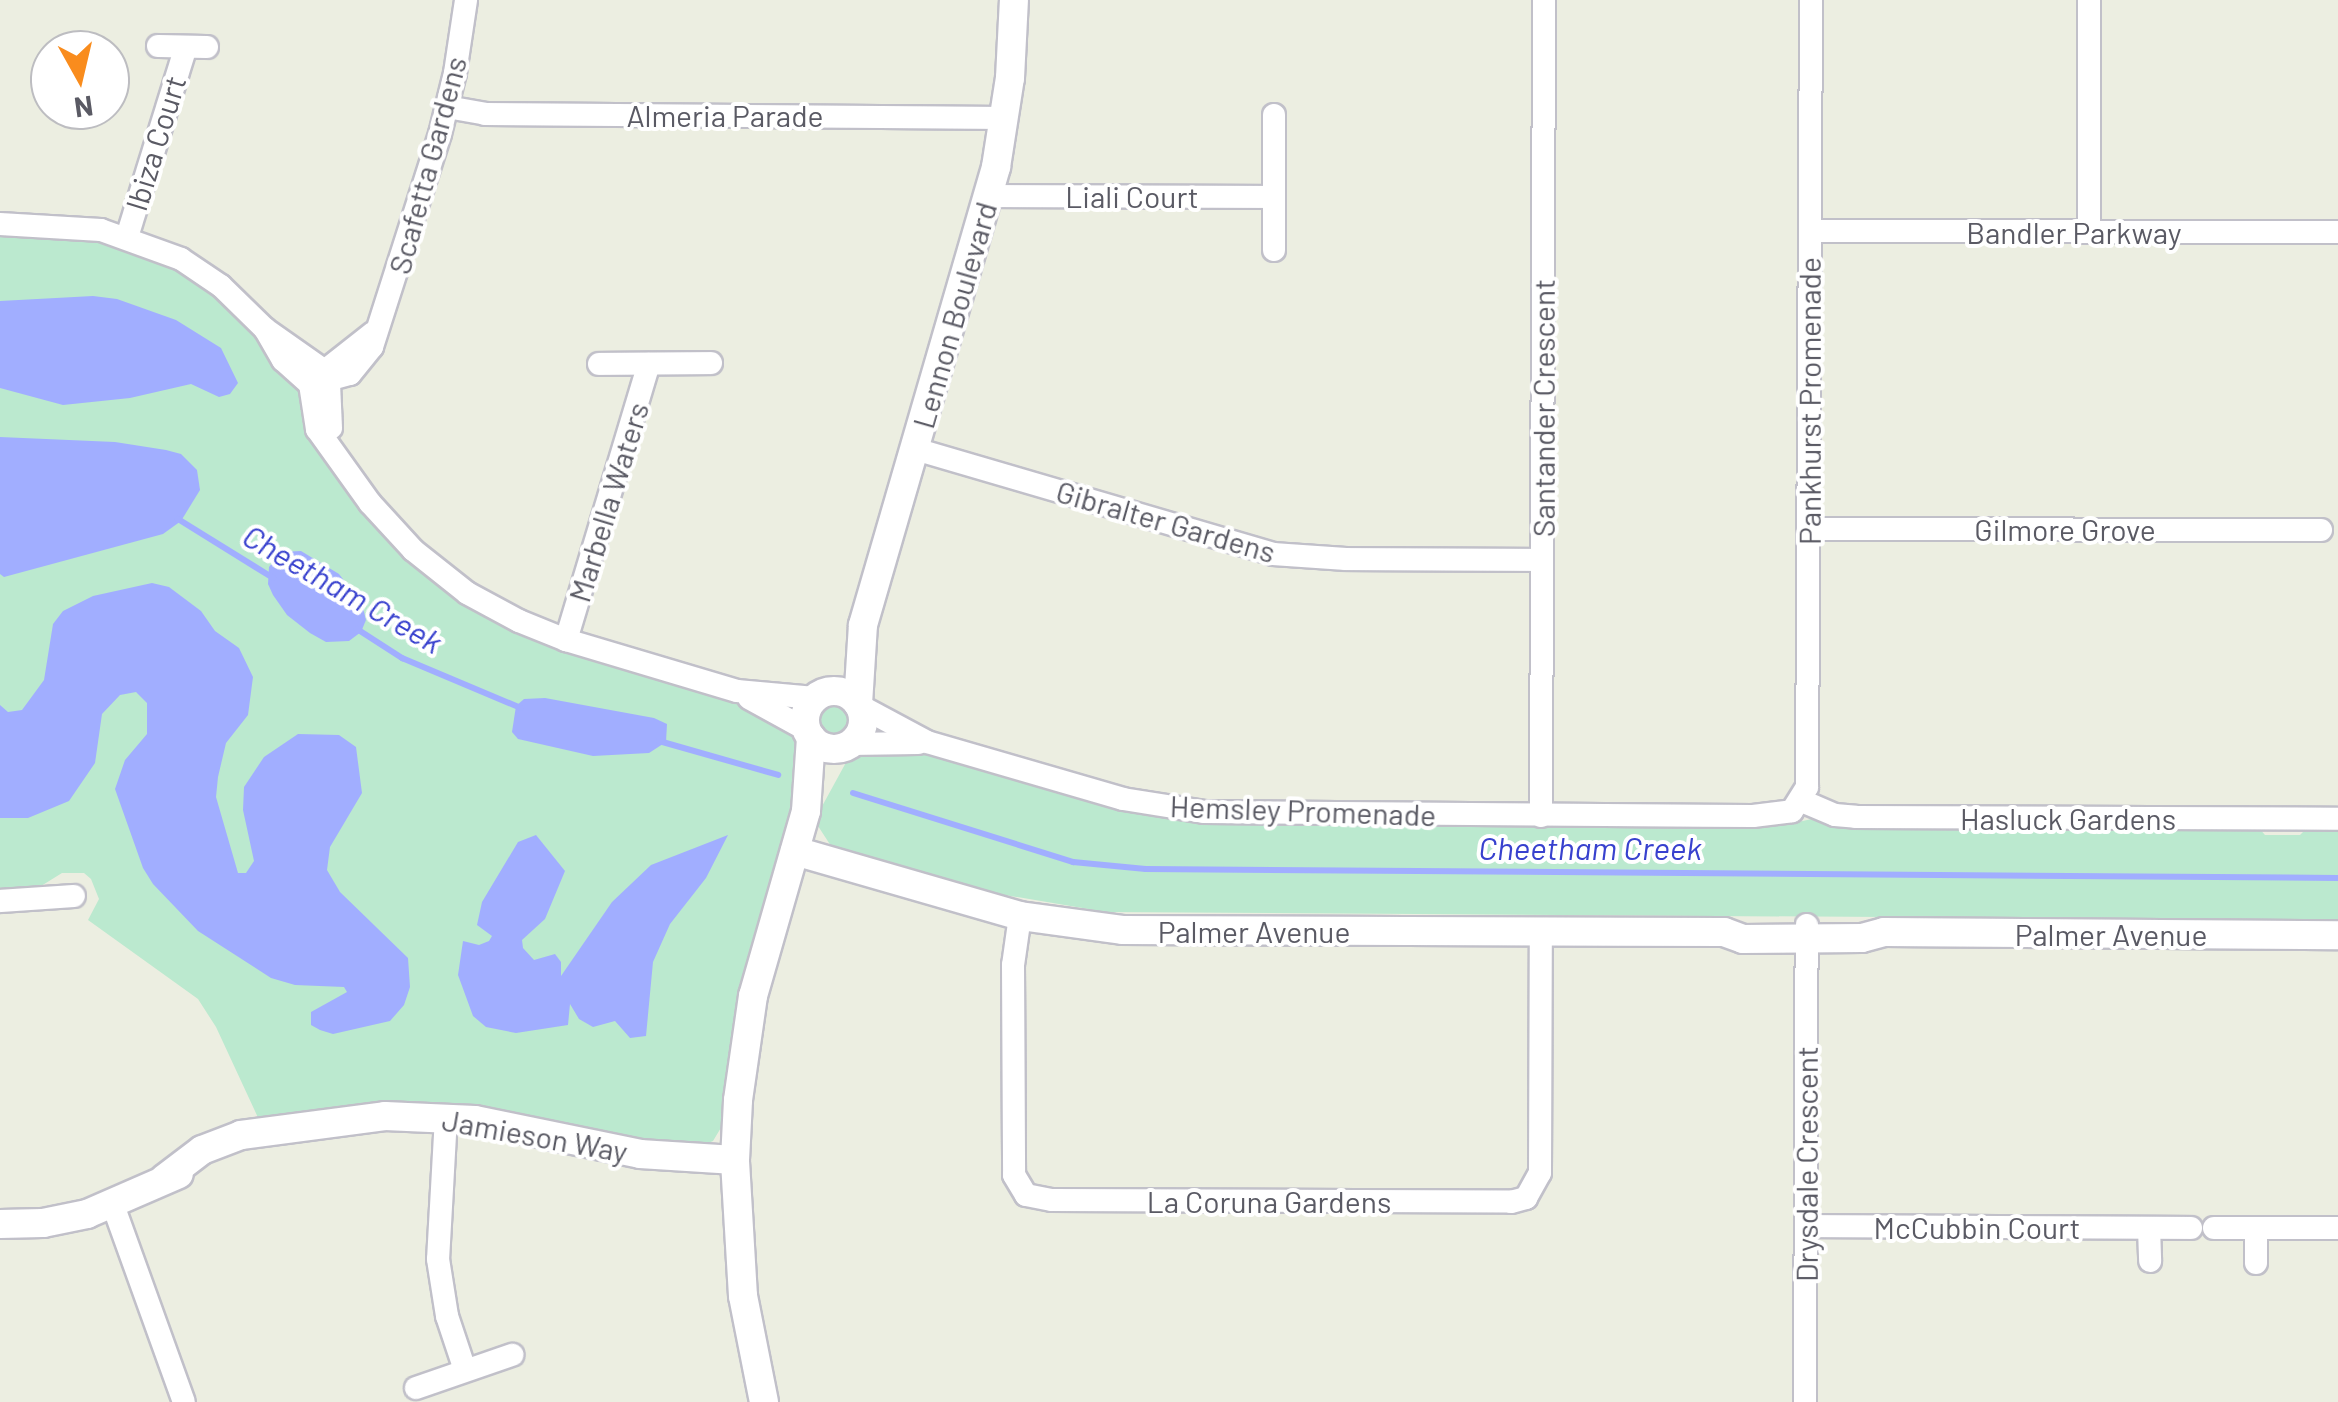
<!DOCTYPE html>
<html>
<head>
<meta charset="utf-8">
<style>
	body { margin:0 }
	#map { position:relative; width:2338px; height:1402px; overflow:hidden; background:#eceee1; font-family:Barlow,sans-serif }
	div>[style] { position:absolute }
	.green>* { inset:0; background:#bbe9cf }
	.round { border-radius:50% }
	.water>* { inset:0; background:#a1aeff }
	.stream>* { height:6px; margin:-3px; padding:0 3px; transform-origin:3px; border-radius:3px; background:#a1aeff }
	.roads { filter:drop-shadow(2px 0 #c1c0c9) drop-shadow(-2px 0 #c1c0c9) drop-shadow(0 2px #c1c0c9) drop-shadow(0 -2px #c1c0c9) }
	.minor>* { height:22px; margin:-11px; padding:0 11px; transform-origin:11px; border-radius:11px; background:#fff }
	.tertiary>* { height:28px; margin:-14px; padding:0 14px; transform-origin:14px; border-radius:14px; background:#fff }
	.tertiary>.ring { margin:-14px; padding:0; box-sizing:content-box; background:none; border:28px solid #fff; border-radius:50% }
	span { translate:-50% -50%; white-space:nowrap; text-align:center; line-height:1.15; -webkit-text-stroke:8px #fff; paint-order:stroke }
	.street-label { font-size:30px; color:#5a5a64 }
	.water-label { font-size:32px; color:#3841ce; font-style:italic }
	.north { position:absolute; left:30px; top:30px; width:100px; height:100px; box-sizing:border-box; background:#fff; border:2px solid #bdbdc1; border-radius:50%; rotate:172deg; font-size:28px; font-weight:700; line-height:40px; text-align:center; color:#5a5a64 }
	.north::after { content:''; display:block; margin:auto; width:35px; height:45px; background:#f98c1d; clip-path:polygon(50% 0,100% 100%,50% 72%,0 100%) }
</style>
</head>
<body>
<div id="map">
	<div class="green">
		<div style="clip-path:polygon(0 233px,81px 236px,151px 255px,215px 290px,306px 391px,422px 568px,735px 700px,798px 737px,794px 805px,752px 950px,725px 1121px,713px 1141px,706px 1144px,644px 1141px,471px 1107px,415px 1103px,323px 1110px,261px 1124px,216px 1027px,198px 999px,88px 920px,99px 899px,91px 879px,84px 873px,62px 873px,33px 891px,0 894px)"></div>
		<div class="round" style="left:818px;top:705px;width:30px;height:30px"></div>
		<div style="clip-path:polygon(917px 750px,1194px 820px,1250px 824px,1785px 825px,1816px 818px,2258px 827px,2265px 835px,2300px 835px,2308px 827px,2331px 829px,2338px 832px,2338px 920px,1106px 912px,987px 892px,831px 846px,818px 826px,820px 810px,849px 757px,857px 752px)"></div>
	</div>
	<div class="water">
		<div style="clip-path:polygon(93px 296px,117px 299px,176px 320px,221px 348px,238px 383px,230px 394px,219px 397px,191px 384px,130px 398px,63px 405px,0 388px,0 301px)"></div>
		<div style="clip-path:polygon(0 437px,115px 442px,166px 450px,181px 454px,197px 470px,200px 490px,181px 521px,163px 534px,4px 577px,0 574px)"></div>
		<div style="clip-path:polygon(301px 551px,339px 574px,362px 604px,366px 620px,361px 632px,349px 641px,326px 642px,310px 633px,287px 615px,273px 595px,268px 584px,269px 567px,281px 552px)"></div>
		<div style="clip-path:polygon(152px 583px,169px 587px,201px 611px,215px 631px,239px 648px,253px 677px,248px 715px,226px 743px,218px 777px,216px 797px,238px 873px,246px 873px,254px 861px,243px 810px,244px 787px,264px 757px,298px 734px,339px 735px,356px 747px,362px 793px,330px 847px,327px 870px,340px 892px,408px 958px,410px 987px,404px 1005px,390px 1021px,333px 1034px,320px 1030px,311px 1025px,311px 1012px,347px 992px,344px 987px,295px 985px,271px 978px,198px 931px,153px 884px,143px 868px,115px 789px,125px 760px,147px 734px,147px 703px,136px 692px,120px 695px,102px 714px,95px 763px,69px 801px,28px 818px,0 818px,0 705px,8px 712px,22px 710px,44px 680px,53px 624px,63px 611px,93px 596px)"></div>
		<div style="clip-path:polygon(545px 698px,654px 718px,667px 724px,666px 742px,649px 753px,593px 756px,518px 739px,512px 732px,516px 706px,524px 699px)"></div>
		<div style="clip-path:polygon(536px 835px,565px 871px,545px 919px,522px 940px,523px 948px,534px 960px,555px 954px,561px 962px,561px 976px,612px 902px,651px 865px,728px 835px,706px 878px,670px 924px,653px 962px,646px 1036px,630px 1038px,615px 1021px,593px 1027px,579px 1019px,570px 1004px,568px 1025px,516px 1033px,486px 1027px,473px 1016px,458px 975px,463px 941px,479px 945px,489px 941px,492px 936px,477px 925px,482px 902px,518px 842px)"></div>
	</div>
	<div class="stream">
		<div style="left:178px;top:519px;width:112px;rotate:31.8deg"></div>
		<div style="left:357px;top:629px;width:54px;rotate:32.8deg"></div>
		<div style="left:402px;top:658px;width:129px;rotate:22.8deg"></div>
		<div style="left:659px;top:741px;width:124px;rotate:15.9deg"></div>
		<div style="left:853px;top:793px;width:231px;rotate:17.4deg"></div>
		<div style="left:1073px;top:862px;width:73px;rotate:5.5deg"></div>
		<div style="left:1146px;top:869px;width:1192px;rotate:0.43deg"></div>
	</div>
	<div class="roads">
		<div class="minor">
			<div style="left:158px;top:46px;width:49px;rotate:1.2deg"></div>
			<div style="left:447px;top:107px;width:39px;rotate:10deg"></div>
			<div style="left:485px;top:114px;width:520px;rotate:0.44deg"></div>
			<div style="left:989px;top:196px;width:285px;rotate:0.2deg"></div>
			<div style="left:0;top:224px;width:101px;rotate:3.4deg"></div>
			<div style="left:101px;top:230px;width:85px;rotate:19.9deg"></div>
			<div style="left:181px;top:259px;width:48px;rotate:34deg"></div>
			<div style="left:221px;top:286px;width:62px;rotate:44.3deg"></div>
			<div style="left:265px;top:329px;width:70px;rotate:35.1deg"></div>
			<div style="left:322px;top:369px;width:17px;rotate:65deg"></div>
			<div style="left:329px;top:384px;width:44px;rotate:87.4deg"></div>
			<div style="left:1810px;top:231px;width:528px;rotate:0.11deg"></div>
			<div style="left:2089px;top:232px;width:232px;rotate:-90deg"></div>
			<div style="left:127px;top:237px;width:196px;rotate:-72.8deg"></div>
			<div style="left:1274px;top:250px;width:135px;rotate:-90deg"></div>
			<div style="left:265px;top:329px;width:36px;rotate:60deg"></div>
			<div style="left:283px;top:360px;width:36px;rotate:42deg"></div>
			<div style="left:310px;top:384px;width:46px;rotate:81.2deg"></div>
			<div style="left:317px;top:429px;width:91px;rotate:54.4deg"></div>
			<div style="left:370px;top:503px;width:64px;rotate:47.5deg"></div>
			<div style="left:413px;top:550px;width:69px;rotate:38.5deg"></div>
			<div style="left:467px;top:593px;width:59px;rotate:28.3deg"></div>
			<div style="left:519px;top:621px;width:51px;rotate:22deg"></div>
			<div style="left:566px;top:640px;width:178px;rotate:16.6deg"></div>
			<div style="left:737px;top:691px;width:78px;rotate:5.1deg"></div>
			<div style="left:599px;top:364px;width:112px;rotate:-0.5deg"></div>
			<div style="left:312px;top:381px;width:78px;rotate:-38.2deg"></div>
			<div style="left:316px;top:383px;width:35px;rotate:-15deg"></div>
			<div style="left:350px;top:374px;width:35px;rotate:-51deg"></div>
			<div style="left:372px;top:347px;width:224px;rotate:-72.3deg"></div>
			<div style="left:440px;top:134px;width:63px;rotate:-76.2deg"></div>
			<div style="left:455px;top:73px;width:74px;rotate:-81.4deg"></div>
			<div style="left:915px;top:449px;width:373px;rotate:16.3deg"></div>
			<div style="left:1273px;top:554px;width:73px;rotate:3.9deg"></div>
			<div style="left:1346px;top:559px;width:196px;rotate:0.3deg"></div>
			<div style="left:1808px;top:529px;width:513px;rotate:0.11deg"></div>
			<div style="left:566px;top:640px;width:288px;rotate:-73.3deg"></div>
			<div style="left:749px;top:698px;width:66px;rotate:28.9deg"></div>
			<div style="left:858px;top:705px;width:78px;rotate:28.2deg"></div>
			<div style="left:927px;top:742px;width:204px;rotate:16.2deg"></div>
			<div style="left:1123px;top:799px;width:82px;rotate:9.1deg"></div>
			<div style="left:1204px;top:812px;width:549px;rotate:0.42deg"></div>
			<div style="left:1753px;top:816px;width:39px;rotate:-7deg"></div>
			<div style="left:1792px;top:811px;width:28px;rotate:-58deg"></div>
			<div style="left:1807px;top:787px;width:787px;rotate:-89.71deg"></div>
			<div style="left:849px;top:744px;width:69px;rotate:-0.8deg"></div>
			<div style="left:1802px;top:801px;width:36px;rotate:23deg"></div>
			<div style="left:1835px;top:815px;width:21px;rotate:5deg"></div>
			<div style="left:1856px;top:817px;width:482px;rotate:0.2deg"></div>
			<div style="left:1541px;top:816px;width:816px;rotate:-89.79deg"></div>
			<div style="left:0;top:901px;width:74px;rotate:-3.9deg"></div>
			<div style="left:1020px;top:916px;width:49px;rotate:98.1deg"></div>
			<div style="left:1013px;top:965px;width:210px;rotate:89.7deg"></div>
			<div style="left:1014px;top:1175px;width:23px;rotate:59deg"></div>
			<div style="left:1026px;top:1195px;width:26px;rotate:11deg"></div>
			<div style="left:1052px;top:1200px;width:459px;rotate:0.2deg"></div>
			<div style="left:1511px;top:1202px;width:16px;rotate:-15deg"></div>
			<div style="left:1526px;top:1198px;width:29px;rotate:-61deg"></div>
			<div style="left:1540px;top:1173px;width:242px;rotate:-89.8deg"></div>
			<div style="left:446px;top:1117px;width:142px;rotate:93.2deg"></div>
			<div style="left:438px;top:1259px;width:58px;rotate:81deg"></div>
			<div style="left:447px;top:1316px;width:57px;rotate:71.6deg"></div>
			<div style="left:113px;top:1205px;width:209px;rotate:70.2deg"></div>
			<div style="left:1806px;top:1226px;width:385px;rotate:0.3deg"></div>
			<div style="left:2149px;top:1228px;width:33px;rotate:88deg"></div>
			<div style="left:2214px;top:1228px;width:124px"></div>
			<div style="left:2256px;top:1228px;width:35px;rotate:90deg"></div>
			<div style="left:416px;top:1388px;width:102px;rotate:-19deg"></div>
			<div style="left:1805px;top:1402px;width:477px;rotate:-89.8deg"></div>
		</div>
		<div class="tertiary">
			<div class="ring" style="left:805px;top:691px;width:30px;height:30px"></div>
			<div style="left:858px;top:704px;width:79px;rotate:-86.4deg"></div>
			<div style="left:863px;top:625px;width:477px;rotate:-73.8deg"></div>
			<div style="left:996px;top:167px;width:90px;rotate:-81.1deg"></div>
			<div style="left:1010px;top:78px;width:78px;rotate:-87.1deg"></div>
			<div style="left:795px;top:851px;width:234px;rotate:16.1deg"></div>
			<div style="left:1020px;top:916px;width:103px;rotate:7.8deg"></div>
			<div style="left:1122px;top:930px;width:602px;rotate:0.19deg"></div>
			<div style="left:1724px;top:932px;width:20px;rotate:20deg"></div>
			<div style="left:1743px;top:939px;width:119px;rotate:-0.5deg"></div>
			<div style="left:1862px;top:938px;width:23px;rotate:-15deg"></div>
			<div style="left:1884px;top:932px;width:454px;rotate:0.4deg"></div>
			<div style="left:164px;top:1179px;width:48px;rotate:-37.3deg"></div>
			<div style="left:202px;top:1150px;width:42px;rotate:-21deg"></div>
			<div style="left:241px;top:1135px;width:145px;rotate:-7.5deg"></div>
			<div style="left:385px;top:1116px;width:90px;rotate:2.5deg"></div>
			<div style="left:475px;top:1120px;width:168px;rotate:11.6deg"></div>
			<div style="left:640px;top:1154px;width:95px;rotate:3.6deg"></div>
			<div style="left:0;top:1224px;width:43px;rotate:-1.3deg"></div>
			<div style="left:43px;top:1223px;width:45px;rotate:-11.6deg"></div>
			<div style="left:87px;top:1214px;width:100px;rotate:-23.5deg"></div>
			<div style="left:764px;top:1402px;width:108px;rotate:-101.2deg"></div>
			<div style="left:743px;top:1296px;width:136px;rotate:-93.4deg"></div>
			<div style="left:735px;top:1160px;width:60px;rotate:-87.1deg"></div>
			<div style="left:738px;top:1100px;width:105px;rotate:-81.8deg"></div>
			<div style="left:753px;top:996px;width:192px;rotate:-74deg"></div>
			<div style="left:806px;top:811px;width:74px;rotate:-86.1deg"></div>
		</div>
	</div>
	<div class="street-label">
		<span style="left:725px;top:115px">Almeria Parade</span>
		<span style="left:155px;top:143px;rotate:-73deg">Ibiza Court</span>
		<span style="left:427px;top:165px;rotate:-75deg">Scafetta Gardens</span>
		<span style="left:1132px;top:196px">Liali Court</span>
		<span style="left:2074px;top:232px">Bandler Parkway</span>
		<span style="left:954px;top:315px;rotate:-74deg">Lennon Boulevard</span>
		<span style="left:1809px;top:401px;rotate:-90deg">Pankhurst Promenade</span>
		<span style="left:1543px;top:408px;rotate:-90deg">Santander Crescent</span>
		<span style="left:608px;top:502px;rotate:-73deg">Marbella Waters</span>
		<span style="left:1166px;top:521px;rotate:16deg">Gibralter Gardens</span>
		<span style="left:2065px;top:529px">Gilmore Grove</span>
		<span style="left:1303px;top:810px;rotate:2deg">Hemsley Promenade</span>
		<span style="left:2068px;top:818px">Hasluck Gardens</span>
		<span style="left:1254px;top:931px">Palmer Avenue</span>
		<span style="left:2111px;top:934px">Palmer Avenue</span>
		<span style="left:535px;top:1135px;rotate:10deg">Jamieson Way</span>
		<span style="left:1806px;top:1164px;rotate:-90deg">Drysdale Crescent</span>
		<span style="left:1269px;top:1201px">La Coruna Gardens</span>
		<span style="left:1977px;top:1227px">McCubbin Court</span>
	</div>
	<div class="water-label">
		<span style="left:343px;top:588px;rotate:30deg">Cheetham Creek</span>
		<span style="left:1590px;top:847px">Cheetham Creek</span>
	</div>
	<div class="north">N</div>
</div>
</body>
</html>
